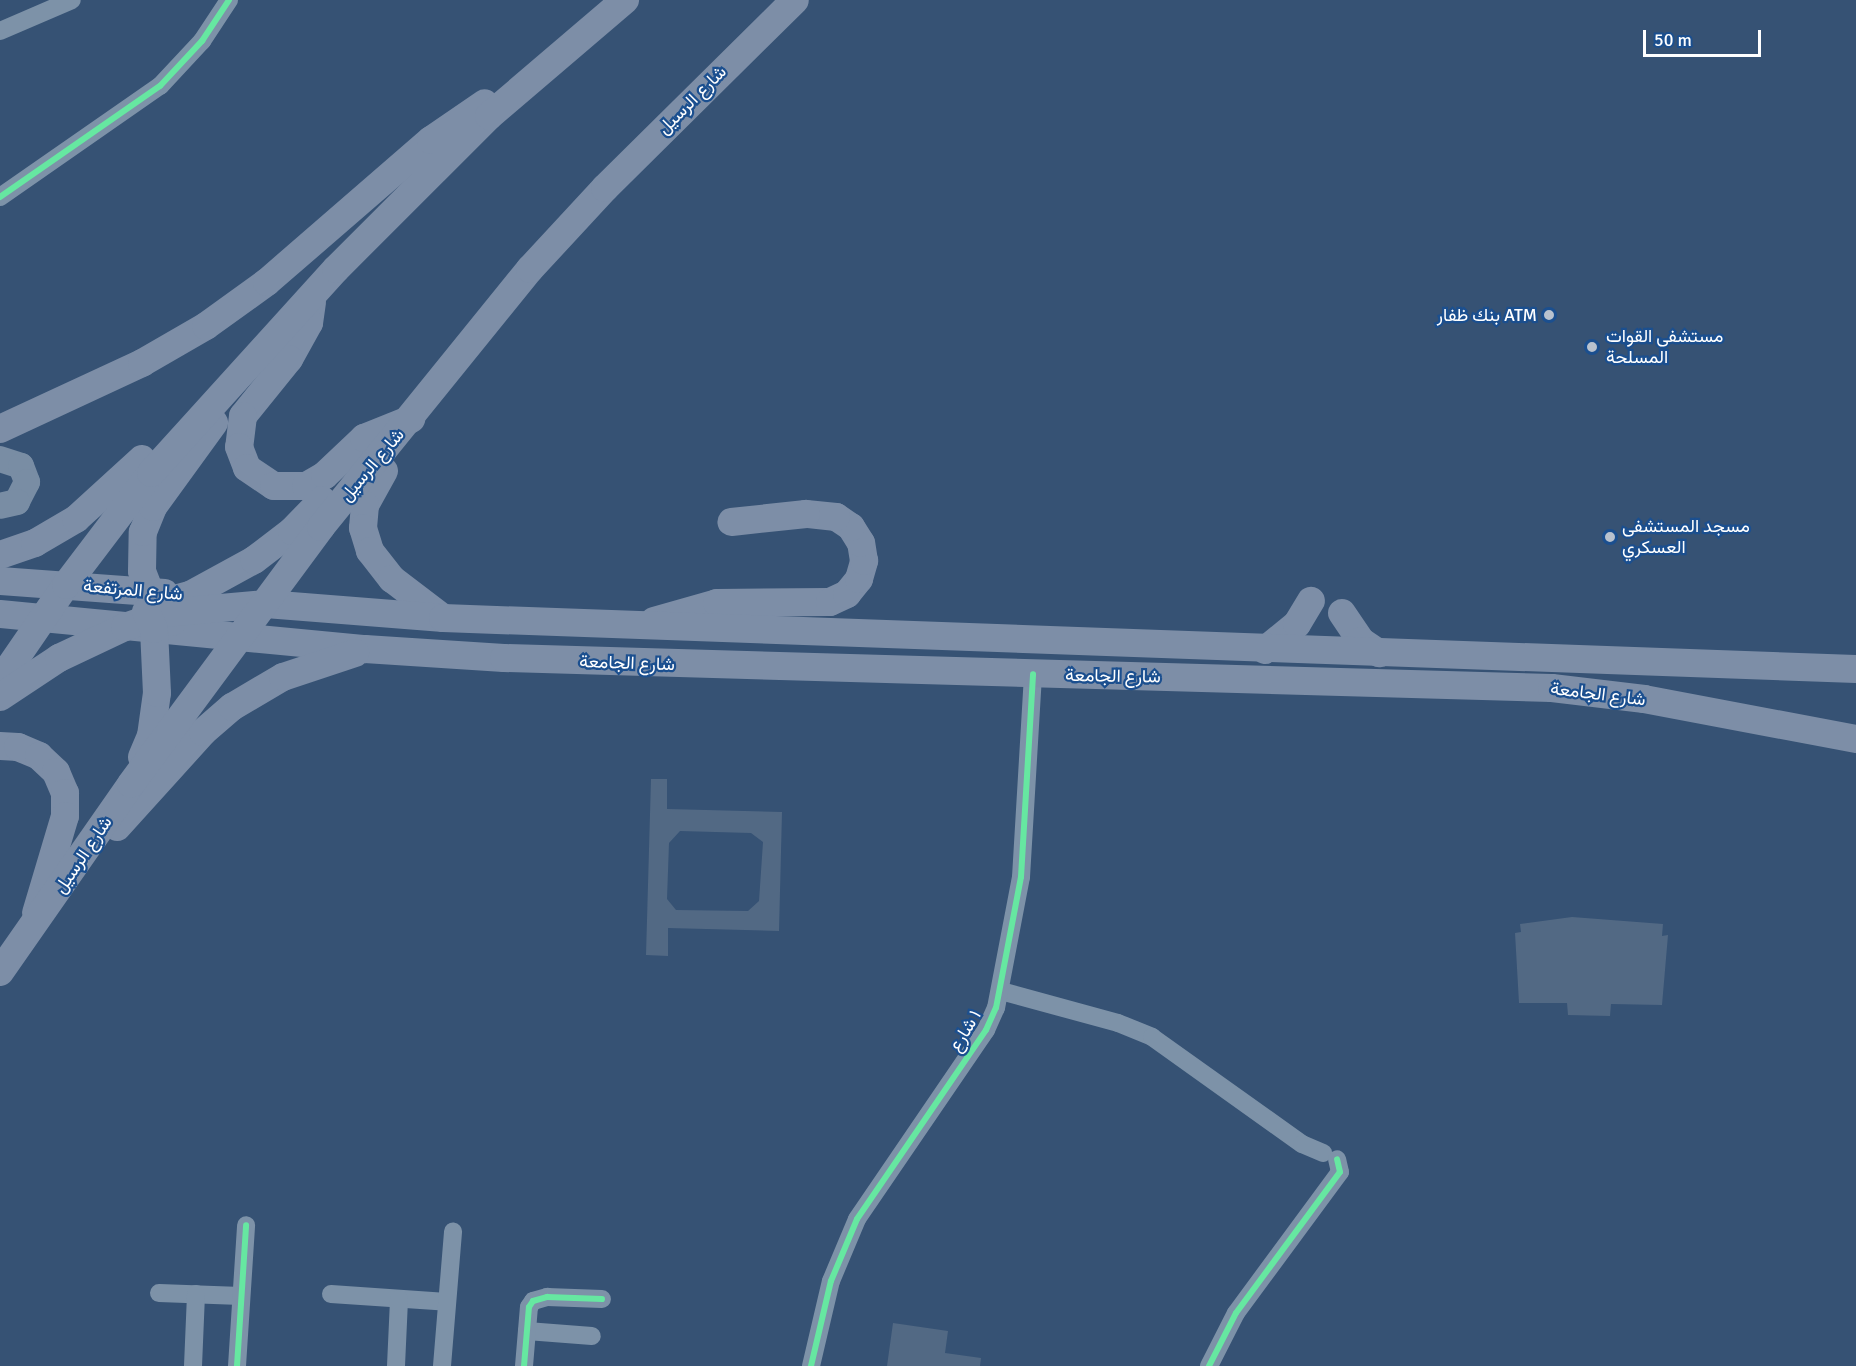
<!DOCTYPE html>
<html>
<head>
<meta charset="utf-8">
<style>
	body { margin:0 }
	#map { position:relative; width:1856px; height:1366px; overflow:hidden; background:#365274; font-family:Signika,Vazirmatn,sans-serif }
	div>[style] { position:absolute }
	.building>* { inset:0; background:#526984 }
	.minor>* { height:18px; margin:-9px; padding:0 9px; transform-origin:9px; border-radius:9px; background:#7d92a8 }
	.secondary>* { height:26px; margin:-13px; padding:0 13px; transform-origin:13px; border-radius:13px; background:#798da4 }
	.primary>* { height:28px; margin:-14px; padding:0 14px; transform-origin:14px; border-radius:14px; background:#7d8ea7 }
	.cycleway>* { height:6px; margin:-3px; padding:0 3px; transform-origin:3px; border-radius:3px; background:#66e7a1 }
	.dots>* { width:16px; height:16px; translate:-50% -50%; box-sizing:border-box; border:3px solid #1b4f8f; border-radius:50% }
	span { translate:-50% -50%; white-space:nowrap; text-align:center; line-height:1.15; -webkit-text-stroke:4.5px #1b4f8f; paint-order:stroke }
	.street-label { font-size:18px; color:#fff }
	.poi-label { font-size:18px; color:#fff }
	.right { translate:-100% -50%; text-align:right }
	.left { translate:0 -50%; text-align:left }
	.scale { position:absolute; left:1643px; top:30px; width:118px; height:27px; box-sizing:border-box; border:3px solid #fff; border-top:0; padding-left:8px; font-size:18px; line-height:21px; white-space:nowrap; color:#fff; -webkit-text-stroke:4px #1b4f8f; paint-order:stroke }
</style>
</head>
<body>
<div id="map">
	<div class="building">
		<div style="clip-path:polygon(evenodd,651px 779px,667px 779px,667px 809px,782px 812px,779px 931px,668px 928px,668px 956px,646px 955px,651px 779px,680px 831px,751px 833px,763px 842px,759px 901px,748px 911px,676px 910px,667px 899px,669px 843px,680px 831px)"></div>
		<div style="clip-path:polygon(1572px 917px,1663px 924px,1662px 936px,1668px 935px,1662px 1005px,1611px 1004px,1610px 1016px,1568px 1015px,1567px 1003px,1519px 1003px,1515px 933px,1521px 932px,1520px 924px)"></div>
		<div style="clip-path:polygon(893px 1323px,948px 1331px,945px 1353px,981px 1358px,980px 1366px,887px 1366px)"></div>
	</div>
	<div class="minor">
		<div style="left:0;top:31px;width:78px;rotate:-23.3deg"></div>
		<div style="left:0;top:197px;width:195px;rotate:-34.8deg"></div>
		<div style="left:160px;top:86px;width:62px;rotate:-47deg"></div>
		<div style="left:202px;top:41px;width:49px;rotate:-56.6deg"></div>
		<div style="left:1001px;top:991px;width:121px;rotate:15.3deg"></div>
		<div style="left:1118px;top:1023px;width:37px;rotate:22deg"></div>
		<div style="left:1152px;top:1037px;width:184px;rotate:35.5deg"></div>
		<div style="left:1302px;top:1144px;width:23px;rotate:23deg"></div>
		<div style="left:159px;top:1293px;width:82px;rotate:2.1deg"></div>
		<div style="left:331px;top:1294px;width:116px;rotate:3.9deg"></div>
		<div style="left:527px;top:1331px;width:65px;rotate:4.4deg"></div>
		<div style="left:193px;top:1366px;width:72px;rotate:-87.6deg"></div>
		<div style="left:237px;top:1366px;width:141px;rotate:-86.3deg"></div>
		<div style="left:396px;top:1366px;width:67px;rotate:-87.4deg"></div>
		<div style="left:442px;top:1366px;width:135px;rotate:-85.3deg"></div>
		<div style="left:524px;top:1366px;width:59px;rotate:-85.2deg"></div>
		<div style="left:529px;top:1307px;width:7px;rotate:-56deg"></div>
		<div style="left:533px;top:1301px;width:15px;rotate:-16deg"></div>
		<div style="left:547px;top:1297px;width:55px;rotate:2.1deg"></div>
		<div style="left:811px;top:1366px;width:87px;rotate:-76.8deg"></div>
		<div style="left:831px;top:1281px;width:67px;rotate:-67.2deg"></div>
		<div style="left:857px;top:1219px;width:229px;rotate:-55.7deg"></div>
		<div style="left:986px;top:1030px;width:24px;rotate:-66deg"></div>
		<div style="left:996px;top:1008px;width:133px;rotate:-79.2deg"></div>
		<div style="left:1021px;top:877px;width:203px;rotate:-86.6deg"></div>
		<div style="left:1209px;top:1366px;width:59px;rotate:-63deg"></div>
		<div style="left:1236px;top:1313px;width:175px;rotate:-53.6deg"></div>
		<div style="left:1340px;top:1172px;width:13px;rotate:-103deg"></div>
	</div>
	<div class="secondary">
		<div style="left:0;top:459px;width:22px;rotate:18deg"></div>
		<div style="left:21px;top:466px;width:17px;rotate:69deg"></div>
		<div style="left:27px;top:482px;width:22px;rotate:117deg"></div>
		<div style="left:17px;top:502px;width:17px;rotate:167deg"></div>
	</div>
	<div class="primary">
		<div style="left:312px;top:302px;width:21px;rotate:98deg"></div>
		<div style="left:309px;top:323px;width:41px;rotate:119.1deg"></div>
		<div style="left:289px;top:359px;width:73px;rotate:128.9deg"></div>
		<div style="left:243px;top:416px;width:31px;rotate:97deg"></div>
		<div style="left:239px;top:447px;width:22px;rotate:69deg"></div>
		<div style="left:247px;top:468px;width:32px;rotate:34deg"></div>
		<div style="left:274px;top:486px;width:32px"></div>
		<div style="left:306px;top:486px;width:22px;rotate:-30deg"></div>
		<div style="left:325px;top:475px;width:54px;rotate:-43.5deg"></div>
		<div style="left:364px;top:438px;width:51px;rotate:-22deg"></div>
		<div style="left:0;top:429px;width:157px;rotate:-24.9deg"></div>
		<div style="left:142px;top:363px;width:74px;rotate:-30deg"></div>
		<div style="left:206px;top:326px;width:75px;rotate:-35.8deg"></div>
		<div style="left:267px;top:282px;width:217px;rotate:-40.9deg"></div>
		<div style="left:431px;top:140px;width:65px;rotate:-34.4deg"></div>
		<div style="left:384px;top:471px;width:39px;rotate:119deg"></div>
		<div style="left:365px;top:505px;width:23px;rotate:95deg"></div>
		<div style="left:363px;top:528px;width:24px;rotate:73deg"></div>
		<div style="left:370px;top:551px;width:36px;rotate:52deg"></div>
		<div style="left:392px;top:579px;width:64px;rotate:37.4deg"></div>
		<div style="left:0;top:555px;width:37px;rotate:-19deg"></div>
		<div style="left:35px;top:543px;width:48px;rotate:-30.3deg"></div>
		<div style="left:76px;top:519px;width:89px;rotate:-42.3deg"></div>
		<div style="left:0;top:581px;width:165px;rotate:4.2deg"></div>
		<div style="left:167px;top:601px;width:24px;rotate:-15deg"></div>
		<div style="left:190px;top:595px;width:73px;rotate:-28.7deg"></div>
		<div style="left:254px;top:560px;width:48px;rotate:-37.3deg"></div>
		<div style="left:292px;top:531px;width:43px;rotate:-45.9deg"></div>
		<div style="left:1342px;top:613px;width:34px;rotate:56deg"></div>
		<div style="left:1361px;top:641px;width:22px;rotate:34deg"></div>
		<div style="left:0;top:614px;width:367px;rotate:5.5deg"></div>
		<div style="left:365px;top:649px;width:139px;rotate:3.7deg"></div>
		<div style="left:504px;top:658px;width:1048px;rotate:1.64deg"></div>
		<div style="left:1552px;top:688px;width:93px;rotate:6.8deg"></div>
		<div style="left:1644px;top:699px;width:216px;rotate:10.7deg"></div>
		<div style="left:654px;top:621px;width:66px;rotate:-15.9deg"></div>
		<div style="left:717px;top:603px;width:113px;rotate:-0.5deg"></div>
		<div style="left:830px;top:602px;width:19px;rotate:-25deg"></div>
		<div style="left:847px;top:594px;width:19px;rotate:-51deg"></div>
		<div style="left:859px;top:579px;width:19px;rotate:-74deg"></div>
		<div style="left:864px;top:561px;width:18px;rotate:-99deg"></div>
		<div style="left:861px;top:543px;width:19px;rotate:-122deg"></div>
		<div style="left:851px;top:527px;width:18px;rotate:-146deg"></div>
		<div style="left:836px;top:517px;width:30px;rotate:-174deg"></div>
		<div style="left:806px;top:514px;width:75px;rotate:173.9deg"></div>
		<div style="left:172px;top:622px;width:37px;rotate:-126deg"></div>
		<div style="left:150px;top:592px;width:22px;rotate:-111deg"></div>
		<div style="left:142px;top:571px;width:39px;rotate:-89deg"></div>
		<div style="left:143px;top:532px;width:27px;rotate:-68deg"></div>
		<div style="left:153px;top:507px;width:104px;rotate:-54deg"></div>
		<div style="left:1265px;top:650px;width:41px;rotate:-39.1deg"></div>
		<div style="left:1297px;top:624px;width:27px;rotate:-59deg"></div>
		<div style="left:0;top:681px;width:116px;rotate:-55.5deg"></div>
		<div style="left:66px;top:585px;width:141px;rotate:-52.8deg"></div>
		<div style="left:151px;top:473px;width:275px;rotate:-47.8deg"></div>
		<div style="left:336px;top:269px;width:216px;rotate:-45deg"></div>
		<div style="left:489px;top:116px;width:179px;rotate:-40.5deg"></div>
		<div style="left:0;top:697px;width:71px;rotate:-33.5deg"></div>
		<div style="left:59px;top:658px;width:73px;rotate:-25.2deg"></div>
		<div style="left:125px;top:627px;width:42px;rotate:-19.3deg"></div>
		<div style="left:165px;top:613px;width:101px;rotate:-5.1deg"></div>
		<div style="left:266px;top:604px;width:178px;rotate:4.5deg"></div>
		<div style="left:443px;top:618px;width:1414px;rotate:2.07deg"></div>
		<div style="left:0;top:746px;width:18px;rotate:3deg"></div>
		<div style="left:18px;top:747px;width:23px;rotate:23deg"></div>
		<div style="left:39px;top:756px;width:23px;rotate:43deg"></div>
		<div style="left:56px;top:772px;width:23px;rotate:67deg"></div>
		<div style="left:65px;top:793px;width:23px;rotate:90deg"></div>
		<div style="left:65px;top:816px;width:101px;rotate:106.6deg"></div>
		<div style="left:142px;top:757px;width:23px;rotate:-67deg"></div>
		<div style="left:151px;top:736px;width:43px;rotate:-82.1deg"></div>
		<div style="left:157px;top:693px;width:64px;rotate:-92.7deg"></div>
		<div style="left:154px;top:629px;width:19px;rotate:-115deg"></div>
		<div style="left:117px;top:827px;width:128px;rotate:-47.8deg"></div>
		<div style="left:203px;top:732px;width:38px;rotate:-41deg"></div>
		<div style="left:232px;top:707px;width:59px;rotate:-30.5deg"></div>
		<div style="left:283px;top:677px;width:76px;rotate:-18.4deg"></div>
		<div style="left:0;top:972px;width:229px;rotate:-55.1deg"></div>
		<div style="left:131px;top:784px;width:320px;rotate:-53.5deg"></div>
		<div style="left:321px;top:527px;width:332px;rotate:-51deg"></div>
		<div style="left:530px;top:269px;width:110px;rotate:-47.2deg"></div>
		<div style="left:605px;top:188px;width:267px;rotate:-44.7deg"></div>
	</div>
	<div class="cycleway">
		<div style="left:0;top:197px;width:195px;rotate:-34.8deg"></div>
		<div style="left:160px;top:86px;width:62px;rotate:-47deg"></div>
		<div style="left:202px;top:41px;width:49px;rotate:-56.6deg"></div>
		<div style="left:237px;top:1366px;width:141px;rotate:-86.3deg"></div>
		<div style="left:524px;top:1366px;width:59px;rotate:-85.2deg"></div>
		<div style="left:529px;top:1307px;width:7px;rotate:-56deg"></div>
		<div style="left:533px;top:1301px;width:15px;rotate:-16deg"></div>
		<div style="left:547px;top:1297px;width:55px;rotate:2.1deg"></div>
		<div style="left:811px;top:1366px;width:87px;rotate:-76.8deg"></div>
		<div style="left:831px;top:1281px;width:67px;rotate:-67.2deg"></div>
		<div style="left:857px;top:1219px;width:229px;rotate:-55.7deg"></div>
		<div style="left:986px;top:1030px;width:24px;rotate:-66deg"></div>
		<div style="left:996px;top:1008px;width:133px;rotate:-79.2deg"></div>
		<div style="left:1021px;top:877px;width:203px;rotate:-86.6deg"></div>
		<div style="left:1209px;top:1366px;width:59px;rotate:-63deg"></div>
		<div style="left:1236px;top:1313px;width:175px;rotate:-53.6deg"></div>
		<div style="left:1340px;top:1172px;width:13px;rotate:-103deg"></div>
	</div>
	<div class="dots">
		<div style="left:1549px;top:315px;background:#b9c2ce"></div>
		<div style="left:1592px;top:347px;background:#b9c2ce"></div>
		<div style="left:1610px;top:537px;background:#b9c2ce"></div>
	</div>
	<div class="street-label">
		<span style="left:692px;top:100px;rotate:-45deg">شارع الرسيل</span>
		<span style="left:372px;top:465px;rotate:-50deg">شارع الرسيل</span>
		<span style="left:133px;top:590px;rotate:5deg">شارع المرتفعة</span>
		<span style="left:627px;top:663px;rotate:2deg">شارع الجامعة</span>
		<span style="left:1113px;top:676px;rotate:1deg">شارع الجامعة</span>
		<span style="left:1598px;top:694px;rotate:7deg">شارع الجامعة</span>
		<span style="left:83px;top:855px;rotate:-56deg">شارع الرسيل</span>
		<span style="left:965px;top:1031px;rotate:-59deg">١ شارع</span>
	</div>
	<div class="poi-label">
		<span class="right" style="left:1537px;top:315px">بنك ظفار ATM</span>
		<span class="left" style="left:1606px;top:347px">مستشفى القوات<br>المسلحة</span>
		<span class="left" style="left:1622px;top:537px">مسجد المستشفى<br>العسكري</span>
	</div>
	<div class="scale">50 m</div>
</div>
</body>
</html>
